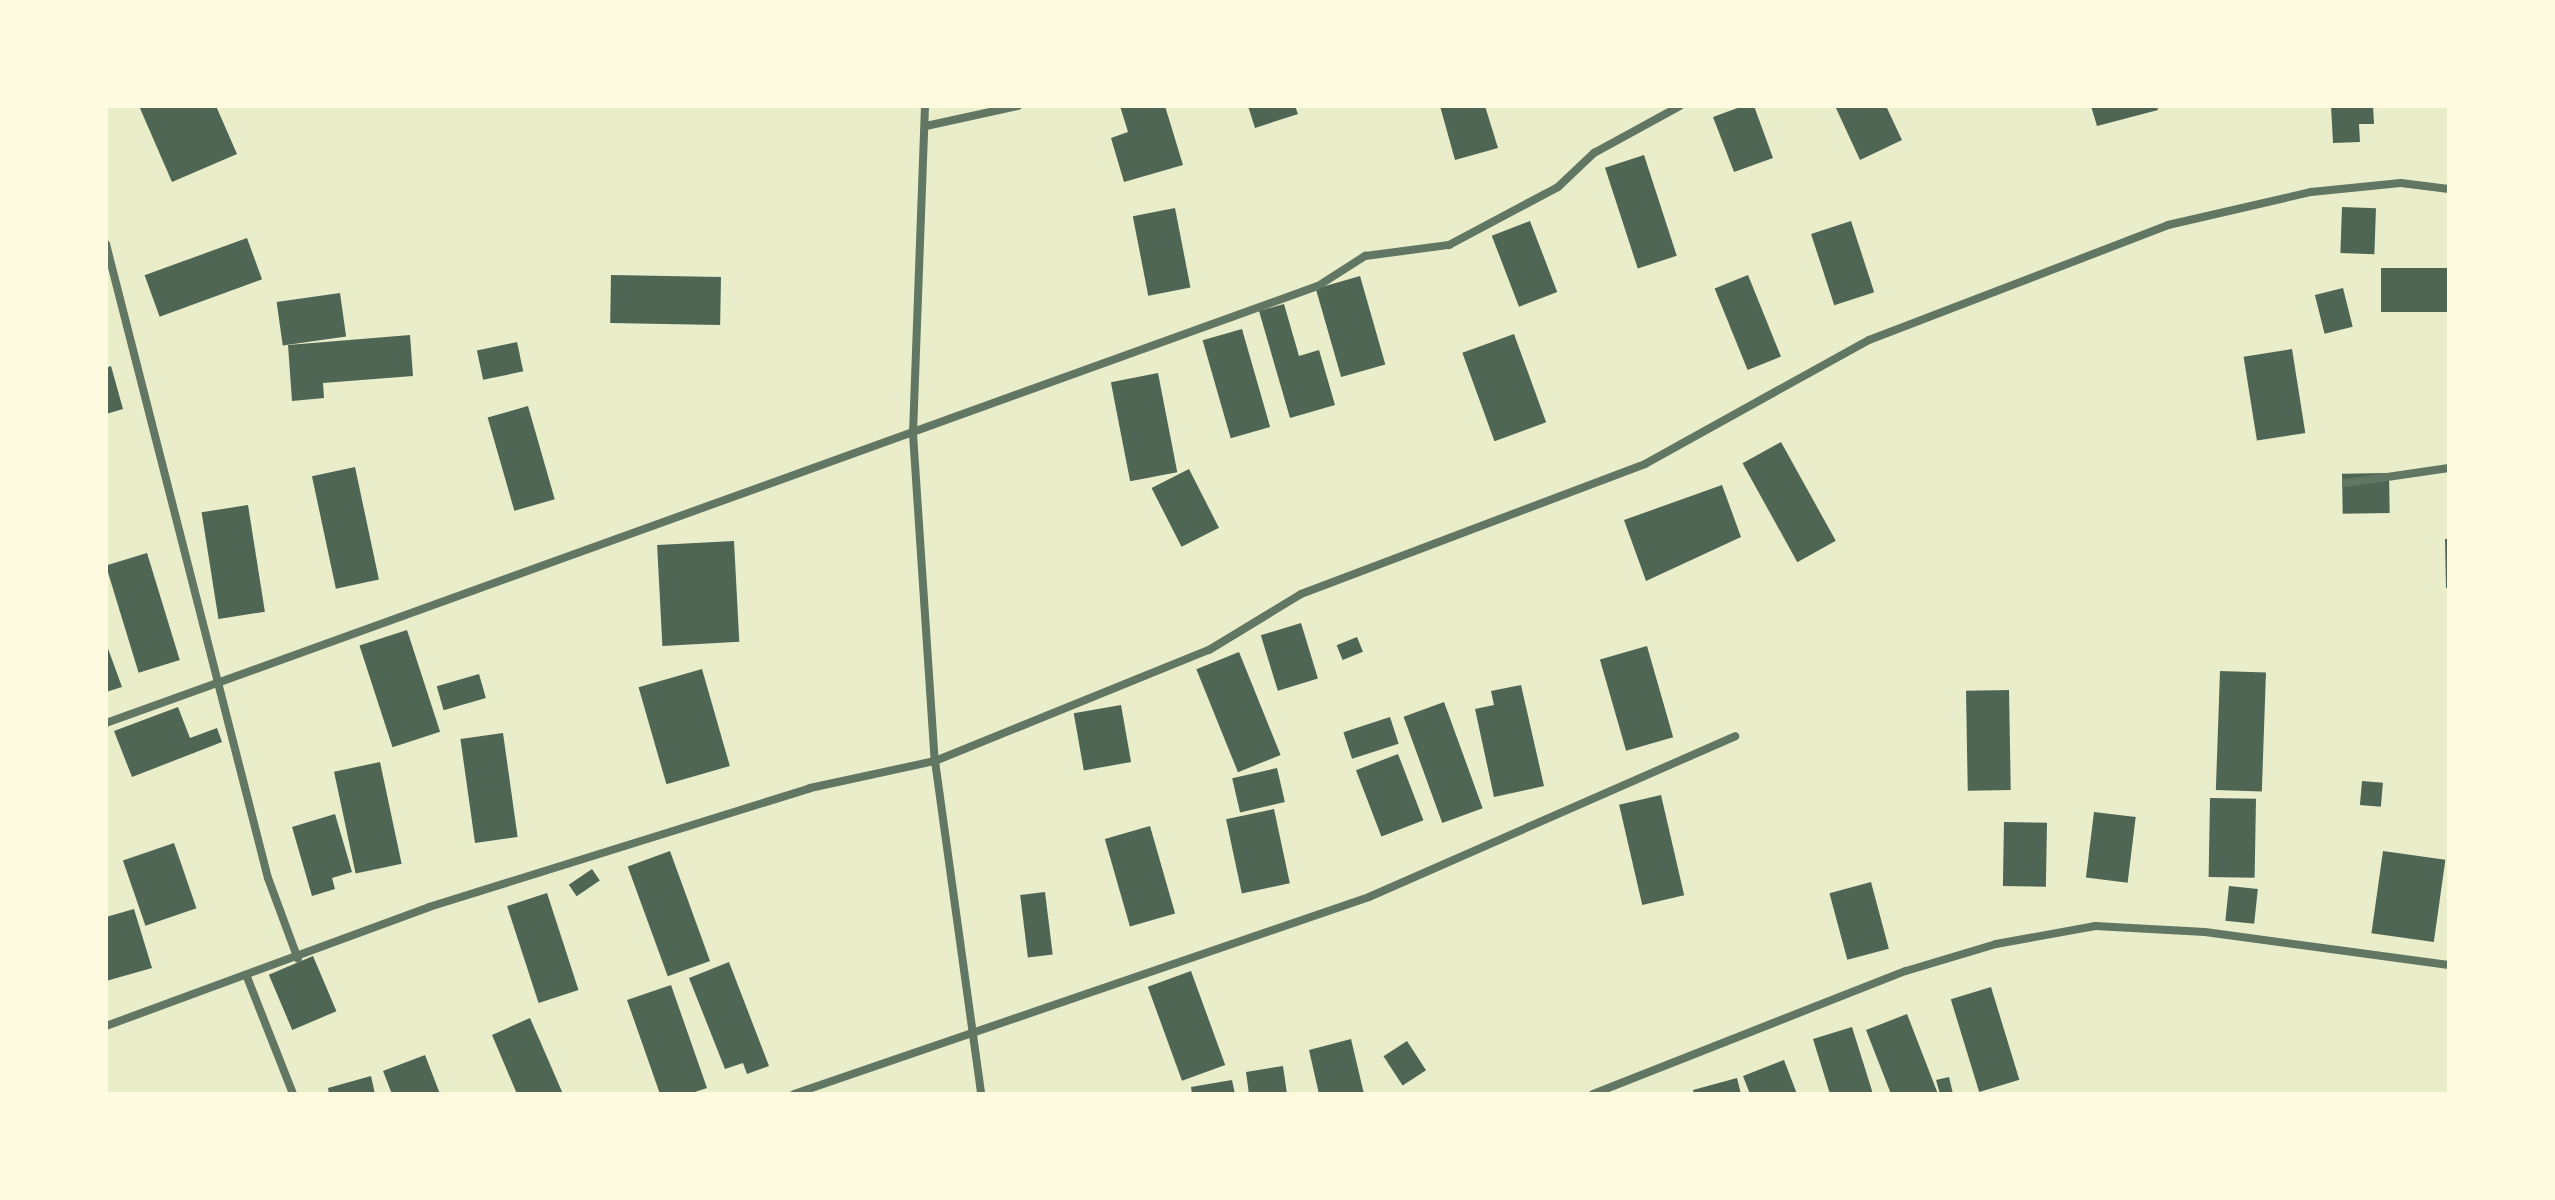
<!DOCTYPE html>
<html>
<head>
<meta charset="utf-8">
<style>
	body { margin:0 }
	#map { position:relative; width:2555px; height:1200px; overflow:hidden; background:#e9edc9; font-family:Quicksand,sans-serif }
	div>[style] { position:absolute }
	.building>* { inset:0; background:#4f6655; transform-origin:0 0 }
	.minor>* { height:8px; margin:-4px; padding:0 4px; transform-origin:4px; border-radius:4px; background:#617663 }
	span { translate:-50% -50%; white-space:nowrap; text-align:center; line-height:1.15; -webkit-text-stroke:8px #fefae0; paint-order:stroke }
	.frame { position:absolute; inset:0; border:108px solid #fefae0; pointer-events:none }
</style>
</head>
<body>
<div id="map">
	<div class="building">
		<div style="clip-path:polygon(139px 106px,216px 106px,237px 154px,172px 182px)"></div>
		<div style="clip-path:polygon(1120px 106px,1165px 106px,1183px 165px,1124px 182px,1111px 138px,1128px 132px)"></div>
		<div style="clip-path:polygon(1248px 106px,1295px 106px,1298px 114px,1255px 128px)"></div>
		<div style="clip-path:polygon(1440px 106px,1485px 106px,1498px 148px,1455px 160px)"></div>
		<div style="clip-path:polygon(1743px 106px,1754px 106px,1773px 158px,1734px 172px,1713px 117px)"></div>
		<div style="clip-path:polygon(1835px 106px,1886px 106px,1902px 140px,1860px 160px)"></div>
		<div style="clip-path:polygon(2091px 106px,2157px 106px,2158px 110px,2097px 126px)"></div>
		<div style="clip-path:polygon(2331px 106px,2373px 106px,2374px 124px,2359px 124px,2360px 142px,2333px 143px)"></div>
		<div style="left:1644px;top:155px;width:106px;height:41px;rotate:72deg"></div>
		<div style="left:2342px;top:207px;width:34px;height:46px;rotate:2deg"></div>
		<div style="left:1175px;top:208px;width:81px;height:43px;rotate:79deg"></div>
		<div style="left:1530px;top:221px;width:76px;height:41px;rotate:69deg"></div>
		<div style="left:1851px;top:221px;width:75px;height:42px;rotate:72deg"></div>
		<div style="left:247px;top:238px;width:44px;height:109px;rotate:70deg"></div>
		<div style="left:2449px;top:268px;width:44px;height:68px;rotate:90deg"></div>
		<div style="left:611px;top:275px;width:110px;height:48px;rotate:1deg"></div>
		<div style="left:1748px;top:275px;width:88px;height:36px;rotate:68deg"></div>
		<div style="left:1360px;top:276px;width:92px;height:46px;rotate:74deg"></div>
		<div style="left:2343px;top:288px;width:40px;height:29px;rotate:76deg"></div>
		<div style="left:340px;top:293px;width:44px;height:64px;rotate:82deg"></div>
		<div style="clip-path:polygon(1284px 304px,1299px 356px,1319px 350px,1335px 405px,1290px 418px,1259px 311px)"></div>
		<div style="left:1242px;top:329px;width:102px;height:41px;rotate:74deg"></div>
		<div style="left:1514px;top:334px;width:94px;height:55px;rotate:70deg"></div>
		<div style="clip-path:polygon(410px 335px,413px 376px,323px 383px,324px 398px,292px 401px,288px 345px)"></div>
		<div style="left:517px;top:342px;width:30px;height:41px;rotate:78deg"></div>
		<div style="left:2292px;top:349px;width:85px;height:49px;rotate:81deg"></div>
		<div style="clip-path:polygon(111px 366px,123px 409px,106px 414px,106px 368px)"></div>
		<div style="left:1158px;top:373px;width:101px;height:48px;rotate:79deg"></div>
		<div style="left:528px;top:406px;width:97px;height:42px;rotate:74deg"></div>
		<div style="left:1781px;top:442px;width:113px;height:44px;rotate:61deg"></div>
		<div style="left:355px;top:467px;width:115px;height:44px;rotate:78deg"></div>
		<div style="left:1189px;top:469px;width:66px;height:42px;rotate:63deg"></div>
		<div style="left:2389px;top:473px;width:40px;height:47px;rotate:89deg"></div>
		<div style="clip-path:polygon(1722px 485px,1741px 537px,1646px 581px,1624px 520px)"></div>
		<div style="left:248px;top:505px;width:108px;height:47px;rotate:81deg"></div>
		<div style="clip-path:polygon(2445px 539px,2449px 539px,2449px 588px,2446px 588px)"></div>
		<div style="left:734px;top:541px;width:101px;height:77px;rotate:87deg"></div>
		<div style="left:147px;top:553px;width:112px;height:43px;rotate:73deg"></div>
		<div style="left:1301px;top:623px;width:58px;height:42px;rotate:73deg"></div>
		<div style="left:407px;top:630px;width:107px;height:50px;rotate:72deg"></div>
		<div style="left:1357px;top:637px;width:16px;height:22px;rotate:68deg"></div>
		<div style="clip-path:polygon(106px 643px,122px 687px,106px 692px)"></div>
		<div style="left:1647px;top:646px;width:95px;height:49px;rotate:74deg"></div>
		<div style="left:1239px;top:652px;width:111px;height:46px;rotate:68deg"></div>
		<div style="left:702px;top:669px;width:101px;height:66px;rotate:74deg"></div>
		<div style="left:2220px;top:671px;width:46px;height:119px;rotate:2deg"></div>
		<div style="left:479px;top:674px;width:25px;height:44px;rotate:74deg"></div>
		<div style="clip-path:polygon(1521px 685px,1544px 786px,1494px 797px,1475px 709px,1494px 705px,1491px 691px)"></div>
		<div style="left:2009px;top:690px;width:100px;height:43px;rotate:89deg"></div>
		<div style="left:1444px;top:702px;width:113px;height:43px;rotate:70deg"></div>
		<div style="left:1121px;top:705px;width:58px;height:48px;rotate:80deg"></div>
		<div style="clip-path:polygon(178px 707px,190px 738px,217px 728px,222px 742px,132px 777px,114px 731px)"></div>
		<div style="left:1390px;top:717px;width:28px;height:49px;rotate:72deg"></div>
		<div style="left:503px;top:733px;width:105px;height:43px;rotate:82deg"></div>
		<div style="left:1398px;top:754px;width:71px;height:45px;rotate:69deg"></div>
		<div style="left:380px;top:762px;width:104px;height:47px;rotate:78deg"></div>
		<div style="left:1277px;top:768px;width:35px;height:46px;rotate:77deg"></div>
		<div style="left:2362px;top:781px;width:21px;height:24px;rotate:5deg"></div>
		<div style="left:1661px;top:795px;width:103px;height:43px;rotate:77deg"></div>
		<div style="left:2210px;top:798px;width:46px;height:79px;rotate:1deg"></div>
		<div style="left:1274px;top:809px;width:76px;height:49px;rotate:78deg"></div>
		<div style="left:2094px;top:812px;width:42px;height:66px;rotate:7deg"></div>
		<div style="clip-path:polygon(335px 814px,352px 872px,332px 878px,335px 889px,312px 896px,292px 827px)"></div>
		<div style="left:2004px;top:822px;width:43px;height:64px;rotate:1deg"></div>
		<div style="left:1150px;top:826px;width:91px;height:47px;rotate:74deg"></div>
		<div style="left:174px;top:843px;width:69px;height:54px;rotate:71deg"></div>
		<div style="left:670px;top:851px;width:117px;height:45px;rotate:70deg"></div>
		<div style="left:2383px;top:851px;width:63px;height:83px;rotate:8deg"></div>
		<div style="left:592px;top:869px;width:14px;height:28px;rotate:56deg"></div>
		<div style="left:1871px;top:882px;width:69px;height:43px;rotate:75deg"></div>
		<div style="left:2229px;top:886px;width:29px;height:35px;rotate:6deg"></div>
		<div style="left:1045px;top:892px;width:63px;height:25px;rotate:83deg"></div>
		<div style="left:547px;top:893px;width:102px;height:42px;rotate:72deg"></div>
		<div style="clip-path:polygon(134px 909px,152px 968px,106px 981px,106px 917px)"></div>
		<div style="left:313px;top:956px;width:60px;height:48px;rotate:67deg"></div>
		<div style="clip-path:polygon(729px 962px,769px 1066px,747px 1074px,743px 1063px,725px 1069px,689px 978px)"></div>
		<div style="left:1191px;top:971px;width:100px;height:46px;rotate:70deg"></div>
		<div style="clip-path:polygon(671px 985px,707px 1088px,689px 1094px,660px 1094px,627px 1000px)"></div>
		<div style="left:1991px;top:987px;width:97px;height:42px;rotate:73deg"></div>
		<div style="clip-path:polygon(1907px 1014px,1938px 1094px,1891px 1094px,1866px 1030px)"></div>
		<div style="clip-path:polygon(530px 1018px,563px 1094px,517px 1094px,492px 1035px)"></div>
		<div style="clip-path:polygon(1852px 1027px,1873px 1094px,1830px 1094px,1813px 1039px)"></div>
		<div style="clip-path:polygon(1351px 1039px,1364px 1094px,1319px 1094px,1309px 1050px)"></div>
		<div style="left:1407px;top:1041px;width:35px;height:28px;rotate:57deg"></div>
		<div style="clip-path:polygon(425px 1055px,440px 1094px,392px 1094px,383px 1071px)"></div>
		<div style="clip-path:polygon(1784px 1060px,1797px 1094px,1750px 1094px,1743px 1076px)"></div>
		<div style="clip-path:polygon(1283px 1066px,1287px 1094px,1249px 1094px,1246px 1072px)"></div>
		<div style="clip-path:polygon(371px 1076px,375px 1094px,329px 1094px,328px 1088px)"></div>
		<div style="clip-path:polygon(1949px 1077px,1953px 1094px,1940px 1094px,1936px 1080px)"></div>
		<div style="clip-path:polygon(1737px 1078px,1741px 1094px,1694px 1094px,1693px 1090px)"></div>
		<div style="clip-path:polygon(1232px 1080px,1235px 1094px,1192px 1094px,1191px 1087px)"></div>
	</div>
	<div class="minor">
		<div style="left:925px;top:106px;width:328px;rotate:92.1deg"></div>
		<div style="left:913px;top:434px;width:328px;rotate:86.2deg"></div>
		<div style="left:935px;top:761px;width:336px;rotate:82.1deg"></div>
		<div style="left:926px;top:126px;width:94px;rotate:-12.3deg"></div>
		<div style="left:106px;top:244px;width:654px;rotate:75.67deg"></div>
		<div style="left:268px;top:878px;width:86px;rotate:69.7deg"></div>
		<div style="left:2346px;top:483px;width:104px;rotate:-8.3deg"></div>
		<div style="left:106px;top:723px;width:1288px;rotate:-19.83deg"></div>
		<div style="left:1318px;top:286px;width:56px;rotate:-32.6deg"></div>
		<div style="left:1365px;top:256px;width:85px;rotate:-7.5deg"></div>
		<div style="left:1449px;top:245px;width:123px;rotate:-28deg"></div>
		<div style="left:1558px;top:187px;width:50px;rotate:-43.4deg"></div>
		<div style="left:1594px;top:153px;width:98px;rotate:-28.7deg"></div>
		<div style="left:247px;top:977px;width:126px;rotate:68.5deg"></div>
		<div style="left:106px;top:1026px;width:344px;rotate:-20.2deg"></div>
		<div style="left:429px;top:907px;width:399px;rotate:-17.3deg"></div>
		<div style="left:810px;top:788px;width:128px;rotate:-12.2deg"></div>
		<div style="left:935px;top:761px;width:296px;rotate:-22.1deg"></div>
		<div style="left:1209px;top:650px;width:108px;rotate:-31.3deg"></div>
		<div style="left:1301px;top:594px;width:368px;rotate:-20.7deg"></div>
		<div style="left:1645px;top:464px;width:256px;rotate:-29deg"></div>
		<div style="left:1869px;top:340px;width:320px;rotate:-21deg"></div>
		<div style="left:2168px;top:225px;width:147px;rotate:-13deg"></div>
		<div style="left:2311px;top:192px;width:90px;rotate:-5.7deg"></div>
		<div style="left:2401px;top:183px;width:48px;rotate:7.1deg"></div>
		<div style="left:794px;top:1094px;width:608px;rotate:-18.91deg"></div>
		<div style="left:1369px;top:897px;width:400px;rotate:-23.7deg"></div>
		<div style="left:1593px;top:1094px;width:336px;rotate:-21.5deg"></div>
		<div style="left:1906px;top:971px;width:94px;rotate:-16.7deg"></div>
		<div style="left:1996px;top:944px;width:101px;rotate:-10.3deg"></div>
		<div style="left:2095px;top:926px;width:110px;rotate:3.1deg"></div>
		<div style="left:2205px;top:932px;width:246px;rotate:7.7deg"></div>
	</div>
	<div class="frame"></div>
</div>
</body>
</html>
